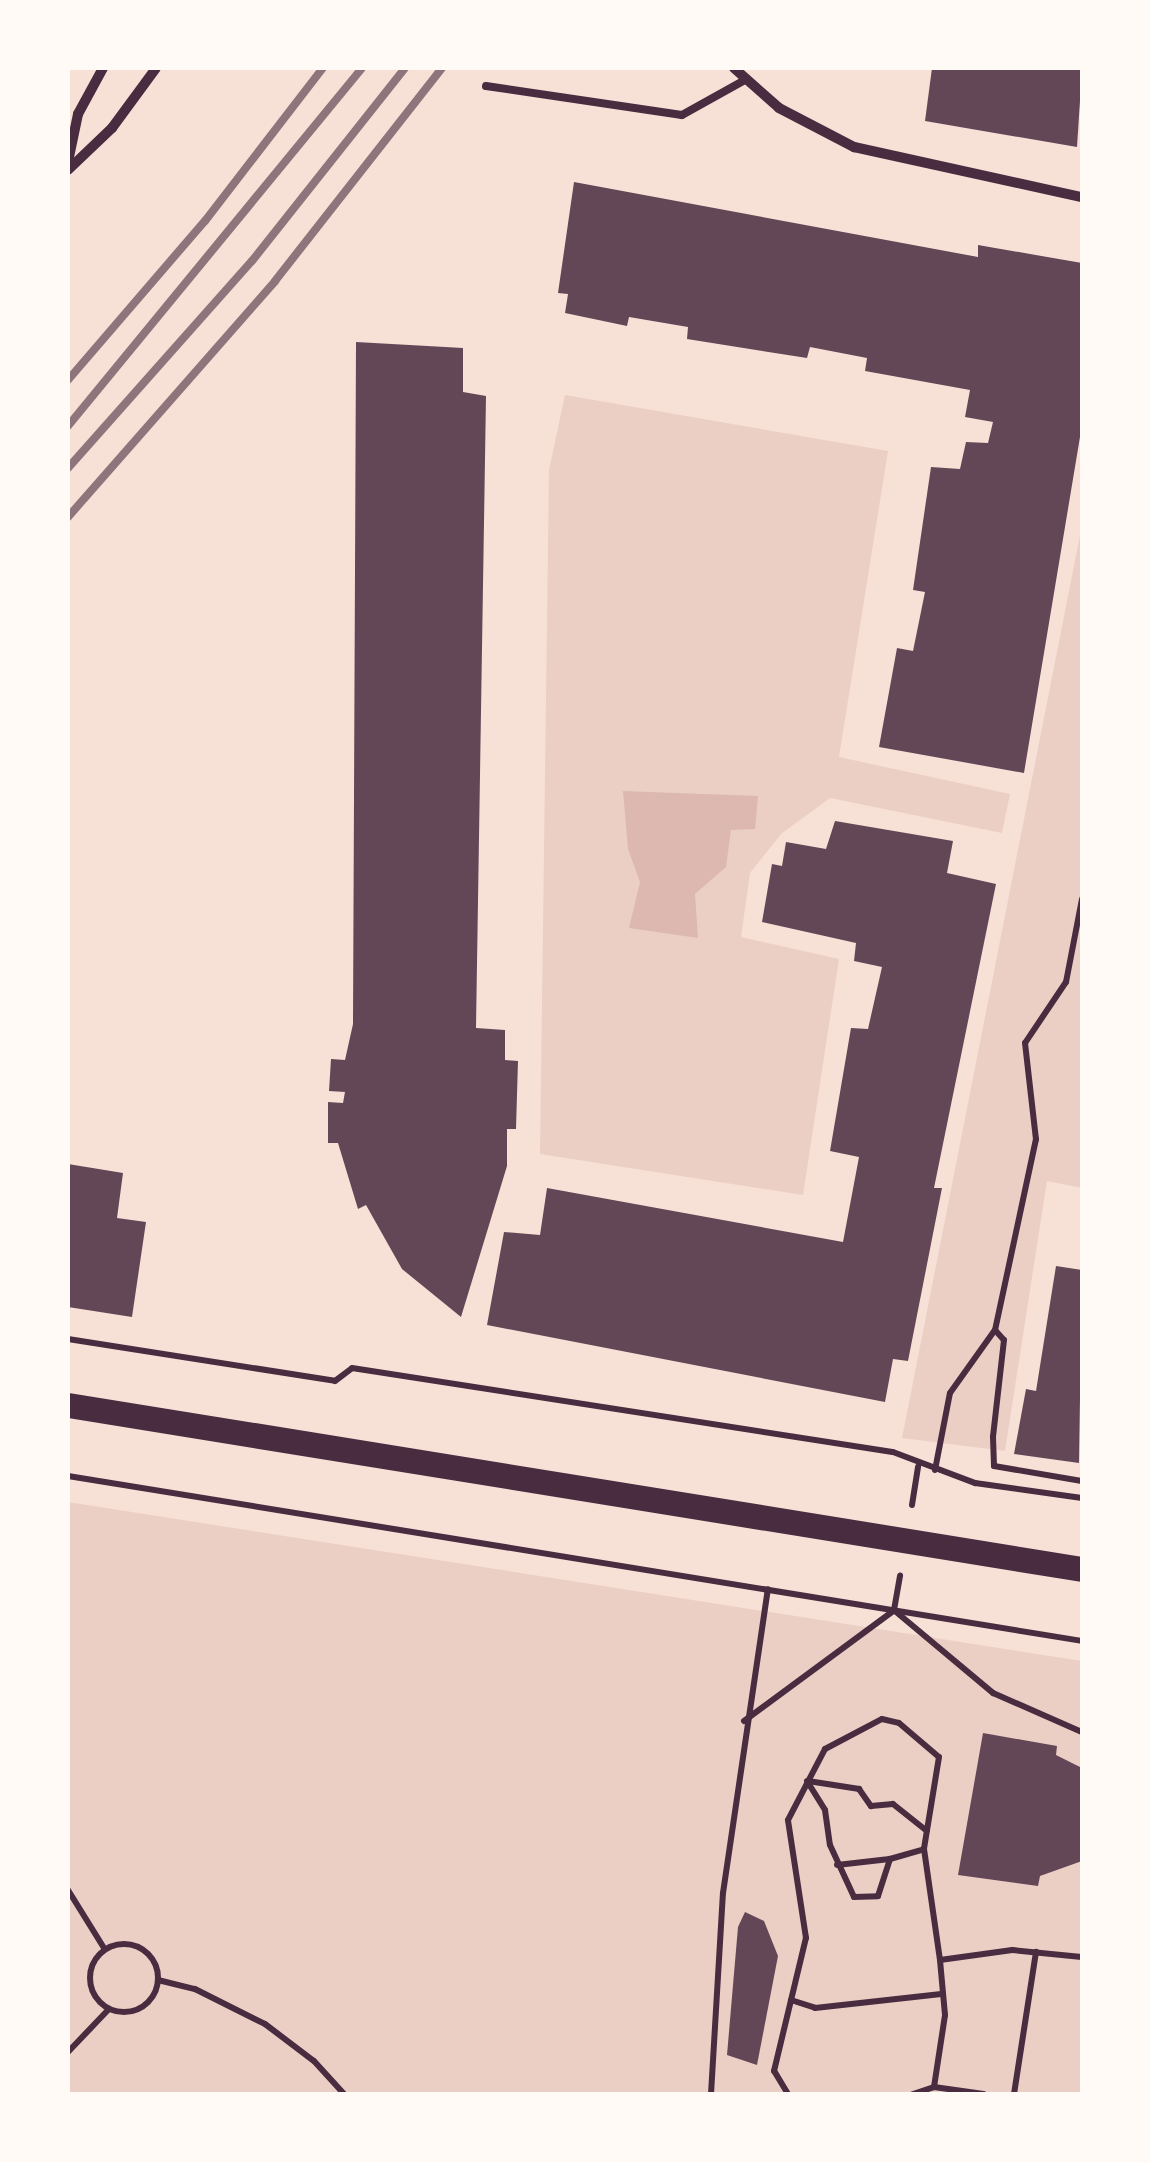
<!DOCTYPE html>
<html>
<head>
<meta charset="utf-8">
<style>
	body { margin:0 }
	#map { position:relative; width:1150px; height:2162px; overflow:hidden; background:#f7e1d7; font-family:Karla,sans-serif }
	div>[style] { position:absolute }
	.green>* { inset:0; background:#ebcfc5 }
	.water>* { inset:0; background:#dcb8b0 }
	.building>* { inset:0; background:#644757 }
	.path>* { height:6px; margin:-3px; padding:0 3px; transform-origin:3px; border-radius:3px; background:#4a2c40 }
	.path>.ring { margin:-3px; padding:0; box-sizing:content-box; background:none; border:6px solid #4a2c40; border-radius:50% }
	.service>* { height:8px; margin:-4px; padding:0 4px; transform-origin:4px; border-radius:4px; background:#4a2c40 }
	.minor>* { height:10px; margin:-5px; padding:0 5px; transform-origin:5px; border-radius:5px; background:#4a2c40 }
	.primary>* { height:25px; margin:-12.5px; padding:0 12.5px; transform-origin:12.5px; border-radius:12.5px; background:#4a2c40 }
	.rail>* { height:8px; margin:-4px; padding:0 4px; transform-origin:4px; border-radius:4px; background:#8f747c }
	span { translate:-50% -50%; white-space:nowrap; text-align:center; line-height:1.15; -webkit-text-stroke:9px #fffaf5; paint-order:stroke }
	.frame { position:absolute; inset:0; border:70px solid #fffaf5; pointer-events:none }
</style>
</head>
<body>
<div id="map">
	<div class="green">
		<div style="clip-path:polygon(565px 395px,888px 451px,839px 757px,1010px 794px,1002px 833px,830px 798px,781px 834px,750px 873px,741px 937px,839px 959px,803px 1195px,540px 1154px,549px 470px)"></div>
		<div style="clip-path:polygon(1082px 525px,1082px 1188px,1047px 1181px,1005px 1451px,902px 1438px)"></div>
		<div style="clip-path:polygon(68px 1502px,1082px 1661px,1082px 2094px,68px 2094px)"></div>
	</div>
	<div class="water">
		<div style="clip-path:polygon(623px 791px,758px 796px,755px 829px,731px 830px,726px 867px,695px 894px,698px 938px,629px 928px,640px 882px,628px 849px)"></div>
	</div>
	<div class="building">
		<div style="clip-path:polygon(932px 68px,1082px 70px,1077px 147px,925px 121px)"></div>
		<div style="clip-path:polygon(574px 182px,978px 257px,978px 245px,1082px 263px,1082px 425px,1024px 773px,879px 747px,897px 648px,913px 651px,925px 592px,913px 590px,931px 467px,960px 469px,966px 442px,988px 443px,993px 422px,965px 417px,970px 390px,865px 371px,867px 358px,810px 347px,807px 358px,687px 339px,688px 327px,629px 317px,627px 326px,565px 313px,568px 294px,558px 293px)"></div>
		<div style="clip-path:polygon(356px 342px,463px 348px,463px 392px,486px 396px,476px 1028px,505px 1030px,505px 1060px,518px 1061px,516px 1129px,507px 1129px,507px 1166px,461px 1317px,402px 1269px,366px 1205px,358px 1209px,338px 1143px,328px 1143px,328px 1102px,343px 1103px,345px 1092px,329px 1091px,331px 1059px,345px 1060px,353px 1024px)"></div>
		<div style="clip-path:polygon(835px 821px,953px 841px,947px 873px,996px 884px,934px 1188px,942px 1188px,908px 1361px,893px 1359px,885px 1402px,487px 1325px,504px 1232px,540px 1235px,547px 1188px,843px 1242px,859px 1157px,830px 1151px,851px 1028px,868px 1029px,882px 967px,854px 961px,856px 943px,762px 922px,772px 864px,782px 866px,786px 842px,826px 849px)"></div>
		<div style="clip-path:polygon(68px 1164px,123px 1173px,117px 1218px,146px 1222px,132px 1317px,68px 1307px)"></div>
		<div style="clip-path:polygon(1056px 1266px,1082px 1270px,1079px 1463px,1014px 1454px,1026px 1389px,1036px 1391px)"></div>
		<div style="clip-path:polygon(983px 1733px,1057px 1746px,1056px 1755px,1082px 1768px,1082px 1861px,1040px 1876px,1038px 1886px,958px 1875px)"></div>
		<div style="clip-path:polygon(745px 1912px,764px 1921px,778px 1956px,757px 2065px,727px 2055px,738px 1927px)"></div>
	</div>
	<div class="path">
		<div style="left:1082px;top:899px;width:85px;rotate:100.9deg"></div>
		<div style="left:1066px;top:982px;width:73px;rotate:123.9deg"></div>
		<div style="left:1025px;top:1043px;width:97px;rotate:83.5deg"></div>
		<div style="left:1036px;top:1139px;width:195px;rotate:102.1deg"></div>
		<div style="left:995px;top:1330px;width:13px;rotate:48deg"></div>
		<div style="left:1004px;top:1340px;width:98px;rotate:96.5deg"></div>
		<div style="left:993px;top:1437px;width:29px;rotate:88deg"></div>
		<div style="left:994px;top:1466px;width:89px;rotate:9.7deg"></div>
		<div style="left:68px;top:1339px;width:270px;rotate:8.9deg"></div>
		<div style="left:335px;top:1381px;width:21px;rotate:-37deg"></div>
		<div style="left:352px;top:1368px;width:547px;rotate:8.83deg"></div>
		<div style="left:893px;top:1452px;width:88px;rotate:20.7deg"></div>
		<div style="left:975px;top:1483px;width:108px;rotate:8deg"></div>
		<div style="left:935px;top:1470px;width:78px;rotate:-79deg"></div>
		<div style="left:950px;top:1393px;width:77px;rotate:-54.5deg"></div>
		<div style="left:68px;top:1476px;width:1027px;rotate:9.24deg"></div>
		<div style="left:912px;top:1505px;width:39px;rotate:-81deg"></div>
		<div style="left:894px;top:1610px;width:35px;rotate:-80deg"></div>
		<div style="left:895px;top:1611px;width:128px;rotate:39.9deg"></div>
		<div style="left:993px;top:1693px;width:97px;rotate:23.7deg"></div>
		<div style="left:744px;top:1721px;width:185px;rotate:-36.4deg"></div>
		<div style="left:807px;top:1781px;width:34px;rotate:58deg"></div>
		<div style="left:825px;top:1810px;width:35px;rotate:82deg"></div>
		<div style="left:830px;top:1845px;width:57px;rotate:65.2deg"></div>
		<div style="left:854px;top:1897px;width:24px;rotate:-2deg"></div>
		<div style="left:878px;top:1896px;width:39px;rotate:-72deg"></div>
		<div style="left:890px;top:1859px;width:35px;rotate:-16deg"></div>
		<div style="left:808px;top:1781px;width:52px;rotate:8.9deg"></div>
		<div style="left:859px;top:1789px;width:21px;rotate:55deg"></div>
		<div style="left:871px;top:1806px;width:22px;rotate:-5deg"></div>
		<div style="left:893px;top:1804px;width:43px;rotate:38.5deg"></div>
		<div style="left:837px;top:1865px;width:53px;rotate:-6.5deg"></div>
		<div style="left:68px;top:1890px;width:68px;rotate:58.2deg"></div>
		<div class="ring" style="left:90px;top:1944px;width:62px;height:62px"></div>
		<div style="left:158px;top:1980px;width:38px;rotate:14deg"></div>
		<div style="left:195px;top:1989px;width:78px;rotate:26.6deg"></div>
		<div style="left:265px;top:2024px;width:61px;rotate:37.1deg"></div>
		<div style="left:314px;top:2061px;width:45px;rotate:47.7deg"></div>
		<div style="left:791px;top:2000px;width:25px;rotate:18deg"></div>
		<div style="left:815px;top:2008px;width:127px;rotate:-6.3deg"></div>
		<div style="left:68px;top:2052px;width:59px;rotate:-46.4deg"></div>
		<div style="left:934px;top:2087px;width:73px;rotate:-81.3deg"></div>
		<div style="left:945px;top:2015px;width:55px;rotate:-95.2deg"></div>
		<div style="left:711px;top:2094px;width:201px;rotate:-86.6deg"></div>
		<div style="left:723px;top:1893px;width:307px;rotate:-81.6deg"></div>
		<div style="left:788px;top:2094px;width:27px;rotate:-121deg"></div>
		<div style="left:774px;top:2071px;width:137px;rotate:-76.5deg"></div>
		<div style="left:806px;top:1938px;width:119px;rotate:-98.7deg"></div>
		<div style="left:788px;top:1820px;width:80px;rotate:-62.5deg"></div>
		<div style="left:825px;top:1749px;width:64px;rotate:-27.8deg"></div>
		<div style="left:882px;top:1719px;width:17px;rotate:13deg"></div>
		<div style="left:899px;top:1723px;width:52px;rotate:40.4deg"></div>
		<div style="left:939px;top:1757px;width:93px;rotate:99.3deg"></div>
		<div style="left:924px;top:1849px;width:112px;rotate:81.8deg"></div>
		<div style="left:940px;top:1960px;width:73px;rotate:-7.9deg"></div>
		<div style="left:1012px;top:1950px;width:70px;rotate:5.7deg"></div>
		<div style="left:913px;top:2094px;width:22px;rotate:-18deg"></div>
		<div style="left:934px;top:2087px;width:50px;rotate:8deg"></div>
		<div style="left:1014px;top:2094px;width:144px;rotate:-81.2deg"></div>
	</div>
	<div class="service">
		<div style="left:486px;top:86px;width:198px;rotate:8.4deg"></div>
		<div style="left:682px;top:115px;width:72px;rotate:-29.1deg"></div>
	</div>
	<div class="minor">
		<div style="left:734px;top:68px;width:60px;rotate:41.6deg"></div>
		<div style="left:779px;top:108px;width:85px;rotate:27.5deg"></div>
		<div style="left:854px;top:147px;width:233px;rotate:12.4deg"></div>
		<div style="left:68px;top:162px;width:49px;rotate:-78.2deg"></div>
		<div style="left:78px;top:114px;width:52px;rotate:-61.5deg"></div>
		<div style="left:68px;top:170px;width:61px;rotate:-43.7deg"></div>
		<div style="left:112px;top:128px;width:74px;rotate:-53.7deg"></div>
	</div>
	<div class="primary">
		<div style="left:68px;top:1405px;width:1027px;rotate:9.19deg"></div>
	</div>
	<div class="rail">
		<div style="left:68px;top:380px;width:210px;rotate:-49.3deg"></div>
		<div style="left:205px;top:221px;width:193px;rotate:-52.4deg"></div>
		<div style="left:68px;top:426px;width:463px;rotate:-50.6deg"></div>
		<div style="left:68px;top:468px;width:277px;rotate:-48.4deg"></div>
		<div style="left:252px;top:261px;width:246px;rotate:-51.6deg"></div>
		<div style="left:68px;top:517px;width:314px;rotate:-48.7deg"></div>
		<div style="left:275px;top:281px;width:271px;rotate:-51.9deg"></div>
	</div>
	<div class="frame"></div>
</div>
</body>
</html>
